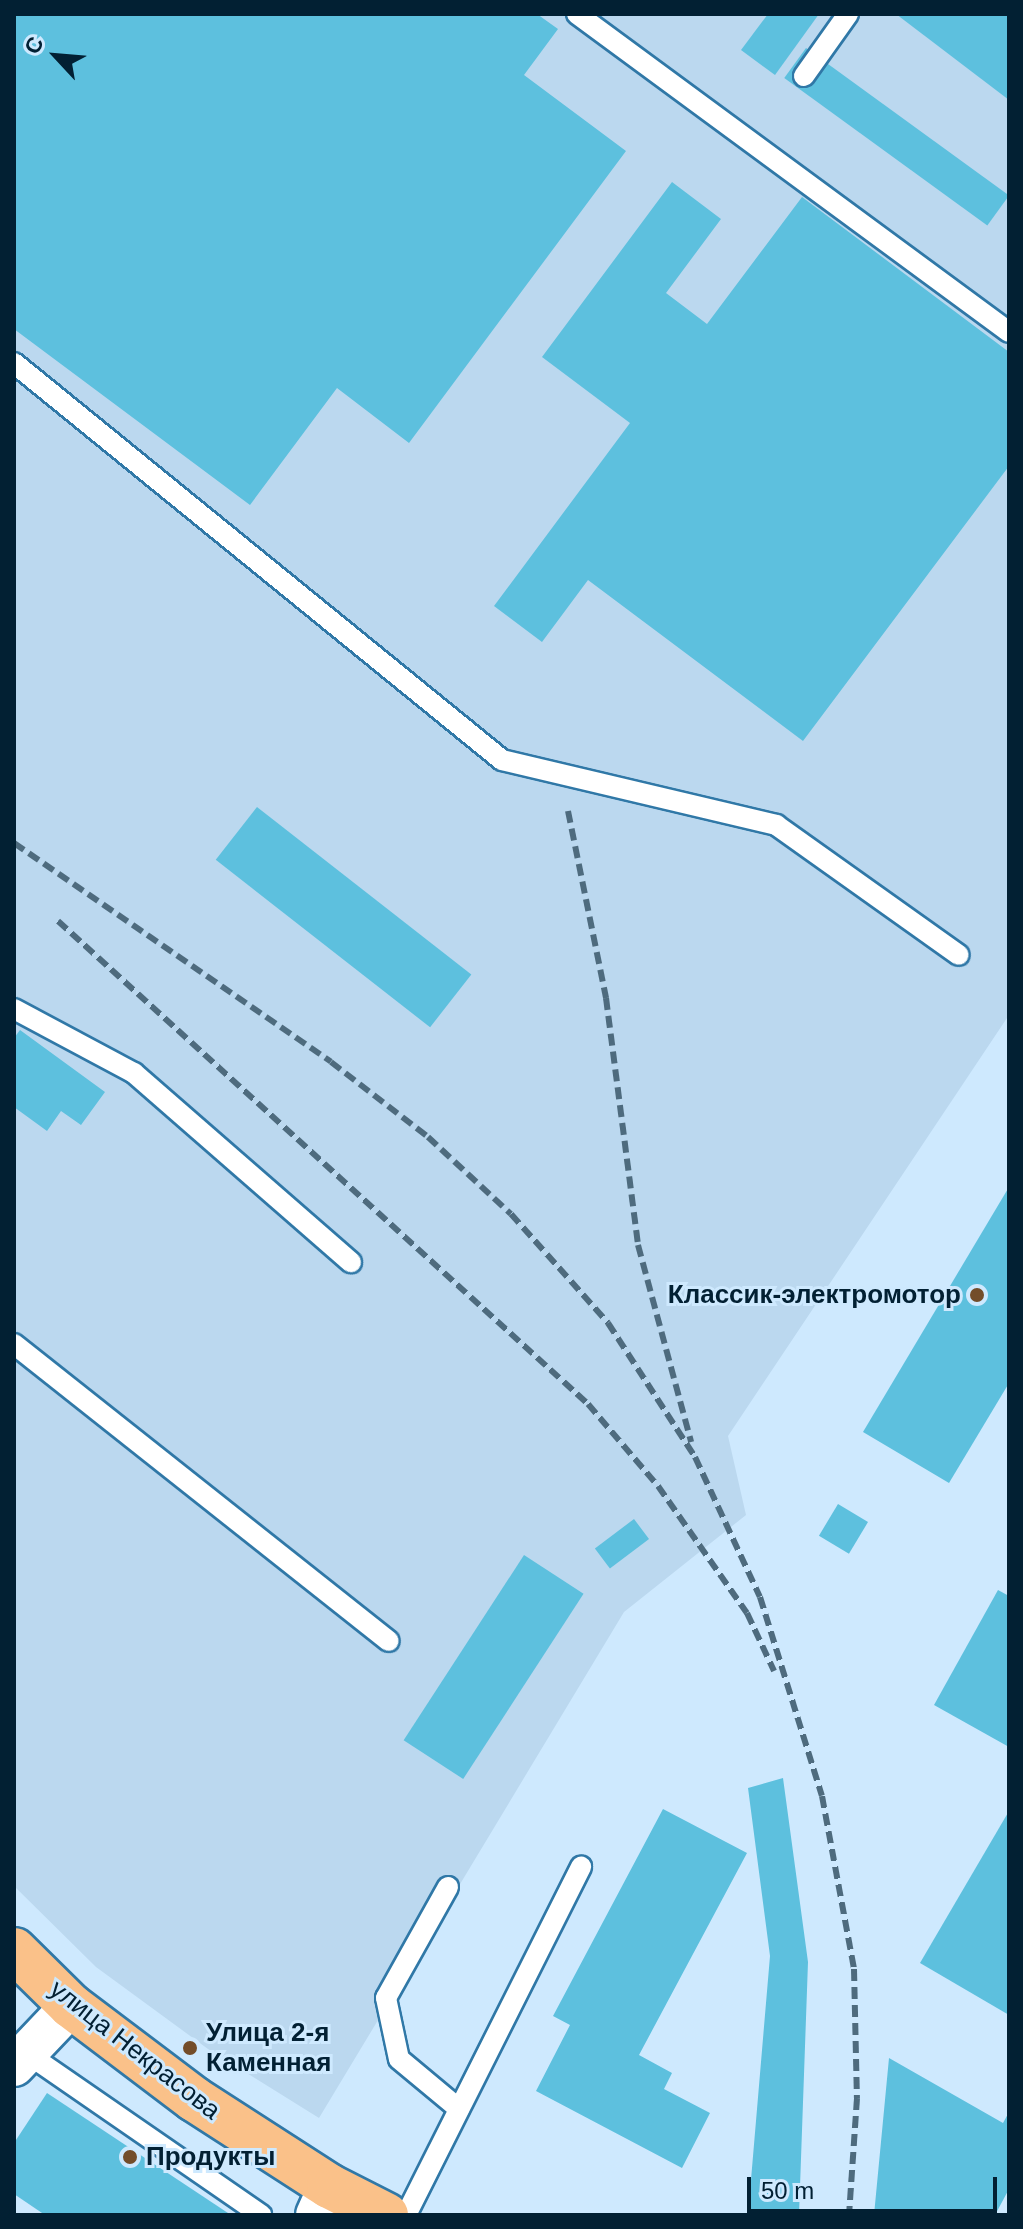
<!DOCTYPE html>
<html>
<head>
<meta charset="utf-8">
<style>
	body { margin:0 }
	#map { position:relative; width:1023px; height:2229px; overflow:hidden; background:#cee9fe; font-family:Arial,sans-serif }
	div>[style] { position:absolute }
	.built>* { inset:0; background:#bbd8ef }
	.building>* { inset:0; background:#5dc0de; transform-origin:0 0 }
	.roads { filter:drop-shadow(2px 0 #3078a7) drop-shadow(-2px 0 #3078a7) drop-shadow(0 2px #3078a7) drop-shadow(0 -2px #3078a7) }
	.lane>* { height:20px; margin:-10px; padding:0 10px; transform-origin:10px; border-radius:10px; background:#fff }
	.street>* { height:40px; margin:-20px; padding:0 20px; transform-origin:20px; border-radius:20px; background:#fff }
	.primary>* { height:44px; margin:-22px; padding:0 22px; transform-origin:22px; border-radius:22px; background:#fac189 }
	.rail>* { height:6px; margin-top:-3px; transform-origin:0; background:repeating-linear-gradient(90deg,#4e6b7e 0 12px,transparent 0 18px) }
	.dots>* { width:22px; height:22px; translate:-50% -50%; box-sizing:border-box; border:4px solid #cee9fe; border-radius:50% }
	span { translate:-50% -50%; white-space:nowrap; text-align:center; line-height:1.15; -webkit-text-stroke:6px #cee9fe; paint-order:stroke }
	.poi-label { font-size:26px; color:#022033; font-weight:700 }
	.right { translate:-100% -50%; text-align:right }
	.left { translate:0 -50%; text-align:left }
	.street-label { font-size:26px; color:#022033 }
	.frame { position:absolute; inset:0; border:16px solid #022033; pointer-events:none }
	.north { position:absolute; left:16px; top:16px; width:80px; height:80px; -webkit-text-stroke:6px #cee9fe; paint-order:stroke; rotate:296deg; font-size:22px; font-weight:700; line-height:32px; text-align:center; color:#022033 }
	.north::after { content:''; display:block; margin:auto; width:28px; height:36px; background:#022033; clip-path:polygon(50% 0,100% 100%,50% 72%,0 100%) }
	.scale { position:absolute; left:747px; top:2177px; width:250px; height:36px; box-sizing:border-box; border:4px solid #022033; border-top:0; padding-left:10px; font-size:24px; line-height:28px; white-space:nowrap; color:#022033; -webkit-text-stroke:6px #cee9fe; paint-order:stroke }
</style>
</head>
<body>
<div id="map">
	<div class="built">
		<div style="clip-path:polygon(14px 14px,1009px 14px,1009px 1015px,728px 1436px,746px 1515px,624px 1612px,319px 2118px,208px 2049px,96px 1967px,14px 1886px)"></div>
	</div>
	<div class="building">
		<div style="clip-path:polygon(14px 14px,537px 14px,558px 29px,524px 75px,626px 151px,409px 443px,337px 388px,250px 505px,14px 329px)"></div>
		<div style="clip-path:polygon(768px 14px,819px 14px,775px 75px,741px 50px)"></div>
		<div style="clip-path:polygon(896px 14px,1009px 14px,1009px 100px)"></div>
		<div style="left:806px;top:48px;width:251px;height:37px;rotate:36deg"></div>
		<div style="clip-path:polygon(672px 182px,721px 219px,666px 293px,707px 324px,802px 197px,1009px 352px,1009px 466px,803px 741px,588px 580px,542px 642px,494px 606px,630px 423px,542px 357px)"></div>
		<div style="left:257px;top:807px;width:272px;height:67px;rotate:38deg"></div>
		<div style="clip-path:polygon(20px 1030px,105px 1092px,81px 1125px,61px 1111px,47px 1131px,14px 1107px,14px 1038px)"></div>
		<div style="clip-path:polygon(1009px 1187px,1009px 1383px,949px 1483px,863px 1432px)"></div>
		<div style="left:838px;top:1504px;width:35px;height:37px;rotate:31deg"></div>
		<div style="left:634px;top:1519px;width:25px;height:49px;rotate:53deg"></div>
		<div style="left:524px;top:1555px;width:71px;height:221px;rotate:33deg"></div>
		<div style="clip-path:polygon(998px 1590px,1009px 1596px,1009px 1747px,934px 1705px)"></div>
		<div style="clip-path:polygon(783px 1778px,808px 1962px,799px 2215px,748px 2215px,770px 1956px,748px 1788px)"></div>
		<div style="clip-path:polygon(663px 1809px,747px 1853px,639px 2055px,672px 2073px,664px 2089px,710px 2113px,682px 2168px,536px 2091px,570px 2025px,553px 2016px)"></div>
		<div style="clip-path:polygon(1009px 1811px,1009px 2015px,920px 1963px)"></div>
		<div style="clip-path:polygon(889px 2058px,1003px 2123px,1009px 2112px,1009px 2189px,995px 2215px,874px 2215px)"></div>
		<div style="clip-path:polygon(47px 2093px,231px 2215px,45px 2215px,14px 2194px,14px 2143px)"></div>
	</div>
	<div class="roads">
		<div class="lane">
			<div style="left:577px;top:14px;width:536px;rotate:36.36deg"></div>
			<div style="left:804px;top:76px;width:76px;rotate:-54.6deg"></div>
			<div style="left:14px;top:363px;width:629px;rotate:39.13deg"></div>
			<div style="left:502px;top:760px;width:282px;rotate:13.3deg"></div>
			<div style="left:776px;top:825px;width:224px;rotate:35.4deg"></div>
			<div style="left:14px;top:1009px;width:136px;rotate:28.1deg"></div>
			<div style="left:134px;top:1073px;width:288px;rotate:41.1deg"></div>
			<div style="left:14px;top:1344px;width:478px;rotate:38.4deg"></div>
			<div style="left:448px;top:1887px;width:127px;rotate:119.2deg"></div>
			<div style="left:386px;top:1998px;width:62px;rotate:78deg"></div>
			<div style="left:399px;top:2059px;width:78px;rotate:39.8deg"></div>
			<div style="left:25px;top:2052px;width:287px;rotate:34.6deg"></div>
			<div style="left:406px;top:2215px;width:390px;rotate:-63.3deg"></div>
		</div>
		<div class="street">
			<div style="left:14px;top:2066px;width:83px;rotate:-46.5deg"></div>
			<div style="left:316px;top:2215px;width:32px;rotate:-66deg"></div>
		</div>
		<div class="primary">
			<div style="left:14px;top:1950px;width:80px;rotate:44.5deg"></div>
			<div style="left:71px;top:2006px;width:154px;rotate:37.1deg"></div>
			<div style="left:194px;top:2099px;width:161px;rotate:32.8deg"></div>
			<div style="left:329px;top:2186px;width:64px;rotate:27deg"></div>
		</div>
	</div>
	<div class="rail">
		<div style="left:568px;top:811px;width:191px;rotate:78.5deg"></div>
		<div style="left:606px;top:998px;width:249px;rotate:82.6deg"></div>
		<div style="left:638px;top:1245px;width:204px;rotate:74.9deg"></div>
		<div style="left:14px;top:843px;width:385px;rotate:34.6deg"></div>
		<div style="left:331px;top:1062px;width:123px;rotate:37.7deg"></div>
		<div style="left:428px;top:1137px;width:113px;rotate:42.9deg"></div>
		<div style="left:511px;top:1214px;width:146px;rotate:48.3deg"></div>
		<div style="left:608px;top:1323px;width:160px;rotate:57deg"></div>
		<div style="left:695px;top:1457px;width:154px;rotate:65.1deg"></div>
		<div style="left:760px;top:1597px;width:208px;rotate:72.7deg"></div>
		<div style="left:822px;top:1796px;width:176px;rotate:79.5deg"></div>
		<div style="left:854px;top:1969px;width:129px;rotate:88.7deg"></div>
		<div style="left:857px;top:2098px;width:117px;rotate:93.9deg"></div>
		<div style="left:58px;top:921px;width:717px;rotate:42.34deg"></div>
		<div style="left:588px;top:1404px;width:108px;rotate:49.5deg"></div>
		<div style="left:658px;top:1486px;width:155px;rotate:55deg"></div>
		<div style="left:747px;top:1613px;width:64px;rotate:65deg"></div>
	</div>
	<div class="dots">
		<div style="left:977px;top:1295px;background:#734d2a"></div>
		<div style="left:190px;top:2048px;background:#734d2a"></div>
		<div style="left:130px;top:2157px;background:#734d2a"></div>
	</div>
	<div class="poi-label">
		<span class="right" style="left:961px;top:1295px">Классик-электромотор</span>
		<span class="left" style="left:206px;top:2048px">Улица 2-я<br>Каменная</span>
		<span class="left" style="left:146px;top:2157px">Продукты</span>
	</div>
	<div class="street-label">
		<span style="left:135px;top:2050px;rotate:38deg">улица Некрасова</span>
	</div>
	<div class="frame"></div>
	<div class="north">С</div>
	<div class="scale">50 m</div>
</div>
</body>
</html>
